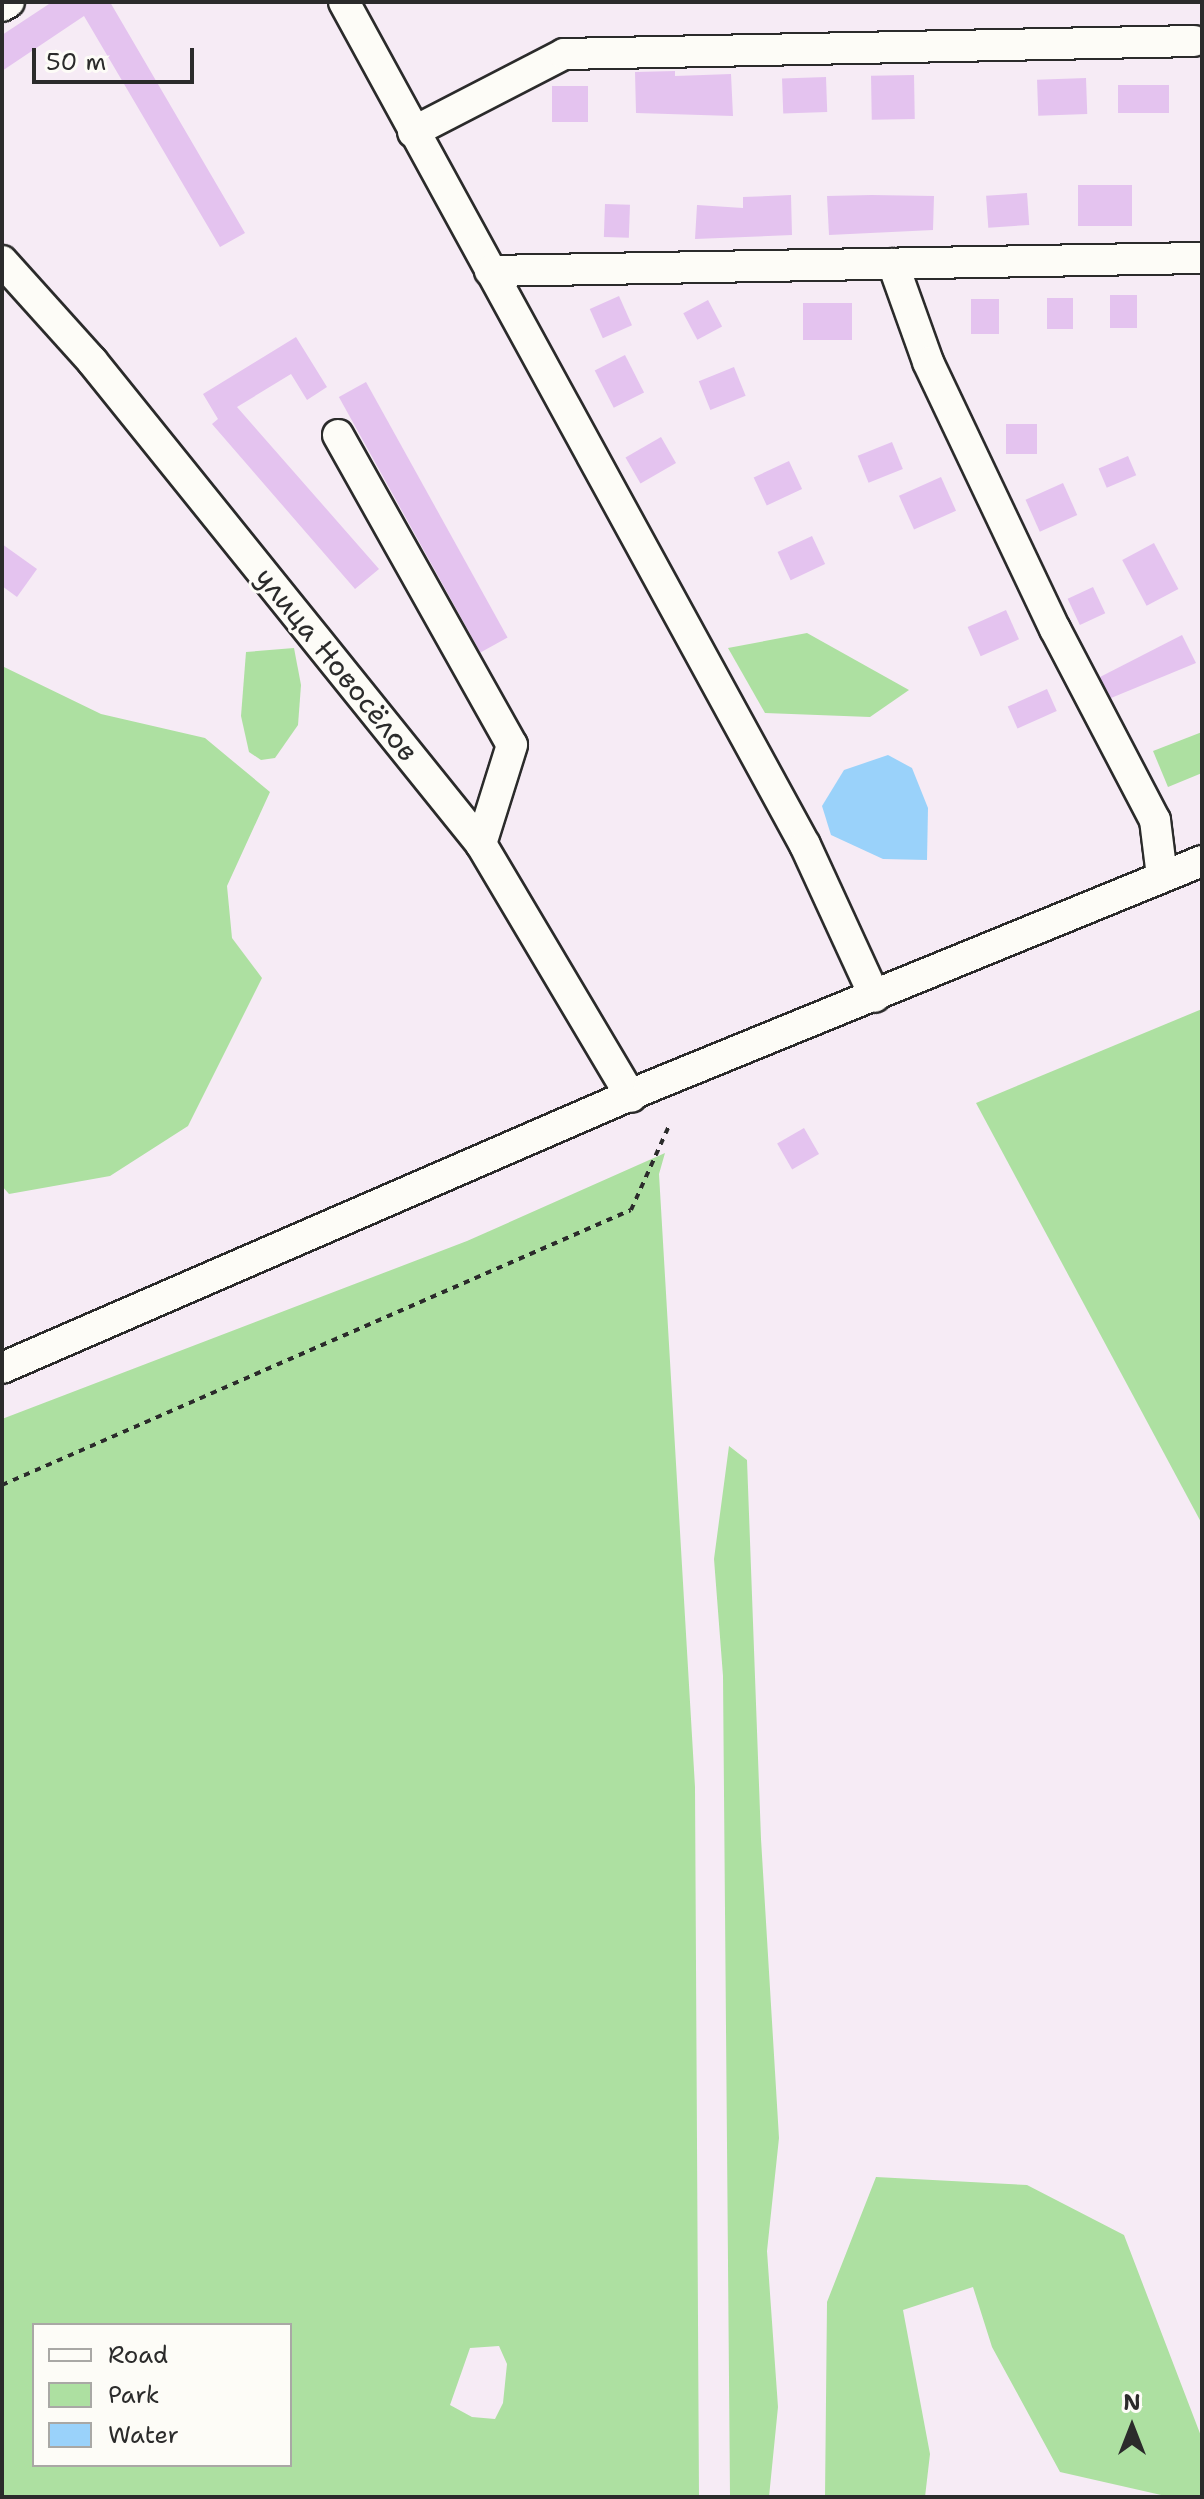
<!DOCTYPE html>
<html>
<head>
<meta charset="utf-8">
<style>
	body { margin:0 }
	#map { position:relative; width:1204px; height:2499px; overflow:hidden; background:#f6ebf5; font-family:"Shantell Sans",sans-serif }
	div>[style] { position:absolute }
	.green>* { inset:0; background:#ade0a1 }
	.water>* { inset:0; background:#9ad2fa }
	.building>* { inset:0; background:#e4c3ef; transform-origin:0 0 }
	.path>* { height:4px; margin-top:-2px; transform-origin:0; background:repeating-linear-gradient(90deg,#2b2b2b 0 6px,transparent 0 12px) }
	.roads { filter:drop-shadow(2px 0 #2b2b2b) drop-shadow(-2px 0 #2b2b2b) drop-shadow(0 2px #2b2b2b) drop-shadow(0 -2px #2b2b2b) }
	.minor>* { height:30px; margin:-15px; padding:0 15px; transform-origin:15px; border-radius:15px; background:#fdfcf7 }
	span { translate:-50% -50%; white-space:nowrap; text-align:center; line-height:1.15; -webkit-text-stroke:6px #fdfcf7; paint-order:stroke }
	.street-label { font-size:28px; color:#2b2b2b }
	.frame { position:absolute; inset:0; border:4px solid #2b2b2b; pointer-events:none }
	.legend { position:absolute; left:32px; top:2323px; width:260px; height:144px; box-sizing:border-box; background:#fdfcf7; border:2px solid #a9a8a5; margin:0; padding:10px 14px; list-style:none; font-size:24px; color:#2b2b2b }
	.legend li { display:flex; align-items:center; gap:16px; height:40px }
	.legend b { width:40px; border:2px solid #a9a8a5 }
	.north { position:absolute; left:1092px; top:2387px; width:80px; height:80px; -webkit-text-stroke:6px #fdfcf7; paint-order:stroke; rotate:0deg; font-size:22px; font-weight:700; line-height:32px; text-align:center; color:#2b2b2b }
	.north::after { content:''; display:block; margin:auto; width:28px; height:36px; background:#2b2b2b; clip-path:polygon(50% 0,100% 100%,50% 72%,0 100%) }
	.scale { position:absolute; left:32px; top:48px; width:162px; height:36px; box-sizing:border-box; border:4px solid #2b2b2b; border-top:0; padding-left:10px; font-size:24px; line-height:28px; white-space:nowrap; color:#2b2b2b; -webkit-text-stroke:6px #fdfcf7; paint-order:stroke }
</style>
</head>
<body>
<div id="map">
	<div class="green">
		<div style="clip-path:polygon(807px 633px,909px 690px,870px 717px,765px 713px,728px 648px)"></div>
		<div style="clip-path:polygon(294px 648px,301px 685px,298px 725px,275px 758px,261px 760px,249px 752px,241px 716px,246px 652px)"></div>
		<div style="clip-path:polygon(2px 666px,101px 714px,205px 738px,270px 792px,227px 886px,232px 938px,262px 978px,188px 1126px,110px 1176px,9px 1194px,2px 1186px)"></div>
		<div style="clip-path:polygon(1202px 732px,1202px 773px,1168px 787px,1153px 751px)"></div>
		<div style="clip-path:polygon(1202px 1009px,1202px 1524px,976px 1103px)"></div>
		<div style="clip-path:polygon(evenodd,665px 1153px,659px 1174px,695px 1787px,699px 2497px,2px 2497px,2px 1419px,467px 1241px,665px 1153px,290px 2325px,290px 2465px,34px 2465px,34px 2325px,290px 2325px,665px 1153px,499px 2346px,507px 2364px,503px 2403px,495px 2419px,472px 2417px,450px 2405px,470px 2348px,499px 2346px)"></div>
		<div style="clip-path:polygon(729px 1446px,747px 1460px,761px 1839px,779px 2138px,767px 2251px,778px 2407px,769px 2497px,730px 2497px,723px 1676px,714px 1559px)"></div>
		<div style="clip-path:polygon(876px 2177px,1027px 2185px,1124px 2235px,1201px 2436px,1202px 2497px,1170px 2497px,1060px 2472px,992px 2347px,973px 2287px,903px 2310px,930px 2454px,925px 2497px,825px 2497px,827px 2302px)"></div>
	</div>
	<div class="water">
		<div style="clip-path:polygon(888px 755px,912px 768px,928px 808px,927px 860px,883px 859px,831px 835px,822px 806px,844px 770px)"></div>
	</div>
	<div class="building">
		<div style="clip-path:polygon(52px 2px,110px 2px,245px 233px,220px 247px,84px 16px,2px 71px,2px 35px)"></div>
		<div style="clip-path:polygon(675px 71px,675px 76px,731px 74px,733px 116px,636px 113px,635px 72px)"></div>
		<div style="left:914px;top:75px;width:44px;height:43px;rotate:89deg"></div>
		<div style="left:826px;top:77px;width:35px;height:44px;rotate:88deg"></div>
		<div style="left:1086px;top:78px;width:36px;height:49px;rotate:88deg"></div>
		<div style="left:1118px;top:85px;width:51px;height:28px"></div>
		<div style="left:552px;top:86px;width:36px;height:36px"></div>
		<div style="left:1078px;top:185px;width:54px;height:41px"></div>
		<div style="left:1027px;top:193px;width:32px;height:41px;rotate:86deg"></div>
		<div style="clip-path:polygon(791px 195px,792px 235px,695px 239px,697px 205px,743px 208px,743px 197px)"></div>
		<div style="clip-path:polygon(872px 195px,934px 196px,933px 230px,829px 235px,827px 196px)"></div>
		<div style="left:605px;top:204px;width:25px;height:33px;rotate:2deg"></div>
		<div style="left:1110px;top:295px;width:27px;height:33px"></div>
		<div style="left:619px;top:296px;width:32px;height:32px;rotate:66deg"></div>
		<div style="left:1047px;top:298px;width:26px;height:31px"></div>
		<div style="left:971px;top:299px;width:28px;height:35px"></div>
		<div style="left:708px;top:300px;width:30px;height:28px;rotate:62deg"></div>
		<div style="left:852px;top:303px;width:37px;height:49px;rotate:90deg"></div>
		<div style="clip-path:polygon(296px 337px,327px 387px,307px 400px,291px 374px,237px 407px,379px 569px,355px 589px,212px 424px,218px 419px,203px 394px)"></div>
		<div style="left:625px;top:355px;width:42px;height:34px;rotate:63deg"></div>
		<div style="left:734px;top:367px;width:31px;height:38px;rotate:68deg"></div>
		<div style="left:366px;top:382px;width:292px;height:31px;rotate:61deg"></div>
		<div style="left:1006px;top:424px;width:31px;height:30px"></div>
		<div style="left:661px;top:437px;width:30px;height:41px;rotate:60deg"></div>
		<div style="left:892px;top:442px;width:29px;height:37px;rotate:68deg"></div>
		<div style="left:1128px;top:456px;width:21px;height:32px;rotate:67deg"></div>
		<div style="left:789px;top:461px;width:31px;height:39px;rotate:65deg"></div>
		<div style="left:941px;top:477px;width:37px;height:46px;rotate:66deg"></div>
		<div style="left:1063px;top:483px;width:35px;height:41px;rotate:66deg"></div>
		<div style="left:812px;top:536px;width:31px;height:38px;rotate:65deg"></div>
		<div style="left:1154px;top:543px;width:52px;height:36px;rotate:62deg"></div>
		<div style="clip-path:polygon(2px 544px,37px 569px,17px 597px,2px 586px)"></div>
		<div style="left:1093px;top:587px;width:29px;height:28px;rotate:65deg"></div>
		<div style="left:1006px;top:610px;width:32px;height:42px;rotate:66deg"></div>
		<div style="clip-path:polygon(1182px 635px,1196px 663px,1111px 698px,1100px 677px)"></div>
		<div style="left:1047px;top:689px;width:24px;height:43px;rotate:66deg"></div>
		<div style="left:804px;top:1128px;width:30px;height:31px;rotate:60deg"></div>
	</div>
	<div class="path">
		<div style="left:2px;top:1485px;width:686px;rotate:-23.62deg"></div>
		<div style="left:631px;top:1210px;width:92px;rotate:-65.7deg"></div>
	</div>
	<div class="roads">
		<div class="minor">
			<div style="left:344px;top:2px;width:961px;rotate:61.33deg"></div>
			<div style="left:805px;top:845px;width:167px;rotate:65.3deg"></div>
			<div style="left:2px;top:6px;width:8px;rotate:-30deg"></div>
			<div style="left:413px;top:132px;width:170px;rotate:-27.3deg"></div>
			<div style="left:564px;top:54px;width:630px;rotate:-1.18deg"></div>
			<div style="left:2px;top:261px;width:135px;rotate:48deg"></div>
			<div style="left:92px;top:361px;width:620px;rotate:51.15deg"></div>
			<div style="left:481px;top:844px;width:294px;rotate:59.3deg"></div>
			<div style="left:893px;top:264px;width:104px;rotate:70.3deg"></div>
			<div style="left:928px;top:362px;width:296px;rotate:64.6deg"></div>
			<div style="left:1055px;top:629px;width:216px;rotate:62.4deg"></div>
			<div style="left:1155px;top:820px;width:56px;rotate:82.9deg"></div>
			<div style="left:490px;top:271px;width:712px;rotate:-1.05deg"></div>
			<div style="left:338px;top:435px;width:355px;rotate:60.7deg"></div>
			<div style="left:512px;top:745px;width:104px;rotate:107.4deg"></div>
			<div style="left:2px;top:1368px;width:705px;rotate:-23.48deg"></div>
			<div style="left:649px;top:1087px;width:597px;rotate:-22.23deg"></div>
		</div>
	</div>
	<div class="street-label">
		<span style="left:337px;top:664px;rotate:51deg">улица Новосёлов</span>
	</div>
	<div class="frame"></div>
	<ul class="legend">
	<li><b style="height:10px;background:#fdfcf7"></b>Road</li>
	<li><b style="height:22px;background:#ade0a1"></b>Park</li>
	<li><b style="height:22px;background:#9ad2fa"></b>Water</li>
	</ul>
	<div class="north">N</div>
	<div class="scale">50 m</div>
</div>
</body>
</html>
